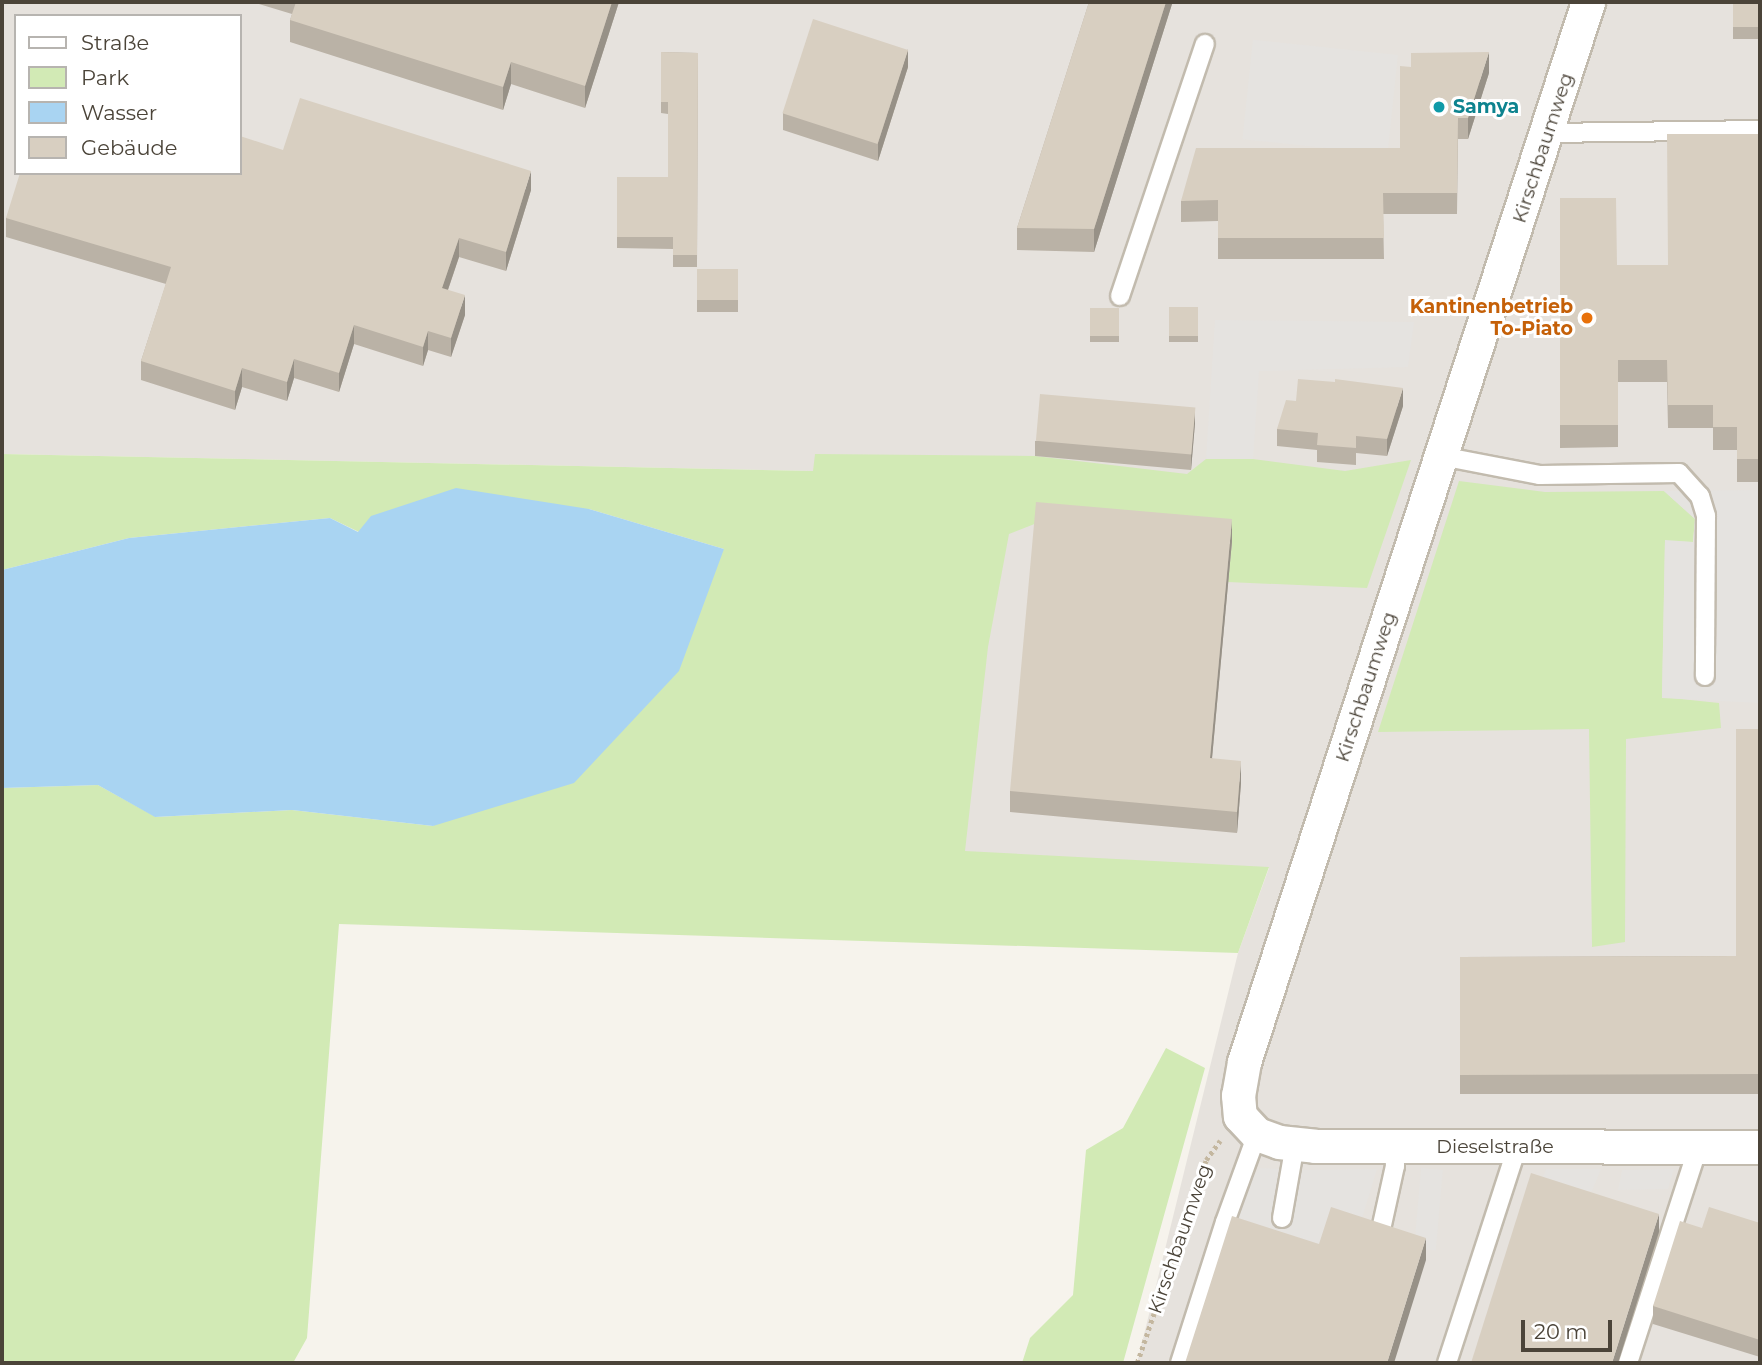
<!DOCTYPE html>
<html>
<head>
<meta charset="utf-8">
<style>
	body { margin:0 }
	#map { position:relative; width:1762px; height:1365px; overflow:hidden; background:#f6f3ec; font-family:Montserrat,sans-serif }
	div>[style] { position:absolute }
	.industrial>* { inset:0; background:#e6e2dd }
	.green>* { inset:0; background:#d2eab5 }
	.parking>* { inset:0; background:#e5e3e0; transform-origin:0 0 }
	.water>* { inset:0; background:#a9d4f2 }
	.path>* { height:4.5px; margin-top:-2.25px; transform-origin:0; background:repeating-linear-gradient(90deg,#c4b79f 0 3.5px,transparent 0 7px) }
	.roads { filter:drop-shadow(2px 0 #c2bbae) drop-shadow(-2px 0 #c2bbae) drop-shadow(0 2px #c2bbae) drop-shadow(0 -2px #c2bbae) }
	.service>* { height:18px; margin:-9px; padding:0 9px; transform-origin:9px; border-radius:9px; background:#fff }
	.minor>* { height:33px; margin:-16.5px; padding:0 16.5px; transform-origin:16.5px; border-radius:16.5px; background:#fff }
	.wall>* { inset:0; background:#bab2a6; transform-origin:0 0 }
	.shaded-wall>* { inset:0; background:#979187 }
	.building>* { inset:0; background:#d8cfc1; transform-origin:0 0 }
	.dots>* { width:19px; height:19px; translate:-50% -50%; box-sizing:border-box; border:4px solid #fff; border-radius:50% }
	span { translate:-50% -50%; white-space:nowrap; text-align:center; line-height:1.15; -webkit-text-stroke:6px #fff; paint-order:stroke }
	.culture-label { font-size:19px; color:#0d838f; font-weight:700 }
	.left { translate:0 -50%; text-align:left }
	.street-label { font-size:19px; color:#4b4439 }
	.food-label { font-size:19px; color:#c56008; font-weight:700 }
	.right { translate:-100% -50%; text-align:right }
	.frame { position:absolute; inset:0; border:4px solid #4b4439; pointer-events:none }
	.legend { position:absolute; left:14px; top:14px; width:228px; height:161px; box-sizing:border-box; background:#fff; border:2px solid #b7b4b0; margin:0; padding:9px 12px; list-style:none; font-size:21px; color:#4b4439 }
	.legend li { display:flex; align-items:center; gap:14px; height:35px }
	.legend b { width:35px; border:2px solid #b7b4b0 }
	.scale { position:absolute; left:1521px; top:1320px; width:91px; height:32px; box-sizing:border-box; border:4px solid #4b4439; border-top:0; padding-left:9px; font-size:21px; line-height:24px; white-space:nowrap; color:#4b4439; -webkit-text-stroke:5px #fff; paint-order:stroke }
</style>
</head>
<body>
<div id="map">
	<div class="industrial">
		<div style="clip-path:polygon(evenodd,2px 2px,1760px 2px,1760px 1363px,1137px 1363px,1238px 953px,1269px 868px,810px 844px,813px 471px,2px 454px,2px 2px,16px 16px,240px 16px,240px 173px,16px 173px,16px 16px)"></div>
	</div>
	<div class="green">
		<div style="clip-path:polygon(2px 454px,813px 471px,815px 454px,1035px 456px,1187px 474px,1206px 459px,1253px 459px,1345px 471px,1411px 460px,1367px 588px,1228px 582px,1232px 541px,1037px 523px,1009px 534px,988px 647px,965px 851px,1269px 867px,1238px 953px,339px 924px,307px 1338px,293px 1363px,2px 1363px,2px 788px,98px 785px,156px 817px,292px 810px,433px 826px,724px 549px,589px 509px,359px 532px,330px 518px,129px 538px,2px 570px)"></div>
		<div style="clip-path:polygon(1459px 481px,1545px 492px,1664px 491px,1695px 519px,1693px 542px,1665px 541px,1662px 697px,1719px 703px,1721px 728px,1626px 739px,1625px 942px,1592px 947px,1589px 729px,1378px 732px)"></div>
		<div style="clip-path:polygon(1166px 1048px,1205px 1068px,1123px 1363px,1022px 1363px,1030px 1338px,1073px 1295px,1086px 1150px,1123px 1128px)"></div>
	</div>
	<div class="parking">
		<div style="left:1398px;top:55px;width:100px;height:146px;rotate:96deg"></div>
		<div style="clip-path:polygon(1215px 320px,1414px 322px,1408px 367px,1259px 371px,1253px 459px,1206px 459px)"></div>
		<div style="clip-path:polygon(1760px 490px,1760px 703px,1662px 698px,1665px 540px,1693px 542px,1695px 519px,1664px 491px)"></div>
		<div style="clip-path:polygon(1260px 1168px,1304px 1170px,1377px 1169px,1362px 1218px,1319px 1266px,1232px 1238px,1251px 1177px)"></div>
		<div style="left:1421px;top:1168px;width:22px;height:81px;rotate:5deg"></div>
		<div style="clip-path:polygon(1546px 1169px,1601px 1169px,1592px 1191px,1538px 1191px)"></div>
		<div style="clip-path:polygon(1674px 1169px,1668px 1189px,1618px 1190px,1622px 1170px)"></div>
	</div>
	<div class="water">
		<div style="clip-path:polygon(456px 488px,589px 509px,724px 549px,679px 671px,574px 783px,433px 826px,292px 810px,155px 817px,98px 785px,2px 788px,2px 570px,129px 538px,330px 518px,358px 532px,371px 516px)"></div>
	</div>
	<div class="path">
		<div style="left:1137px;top:1363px;width:214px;rotate:-71.2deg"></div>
		<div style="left:1206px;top:1160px;width:24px;rotate:-54deg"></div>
	</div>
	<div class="roads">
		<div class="service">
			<div style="left:1547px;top:133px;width:213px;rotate:-0.8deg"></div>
			<div style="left:1120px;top:296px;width:266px;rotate:-71.4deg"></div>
			<div style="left:1441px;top:456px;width:101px;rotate:10.9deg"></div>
			<div style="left:1540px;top:475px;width:139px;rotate:-0.8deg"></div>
			<div style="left:1679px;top:473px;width:31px;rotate:48deg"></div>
			<div style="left:1700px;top:496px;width:21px;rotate:73deg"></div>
			<div style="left:1706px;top:516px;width:160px;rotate:90.4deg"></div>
			<div style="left:1282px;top:1218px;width:75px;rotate:-80deg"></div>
			<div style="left:1380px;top:1234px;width:70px;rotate:-77.6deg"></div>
			<div style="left:1395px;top:1166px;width:20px;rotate:-93deg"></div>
			<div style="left:1180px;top:1363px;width:148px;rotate:-72.3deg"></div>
			<div style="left:1225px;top:1222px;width:94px;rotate:-70deg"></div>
			<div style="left:1447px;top:1363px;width:227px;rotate:-72deg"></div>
			<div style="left:1628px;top:1363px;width:227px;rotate:-72deg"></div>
		</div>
		<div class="minor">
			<div style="left:1588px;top:2px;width:1114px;rotate:107.98deg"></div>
			<div style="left:1244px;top:1062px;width:34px;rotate:100deg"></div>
			<div style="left:1238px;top:1095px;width:21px;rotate:85deg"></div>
			<div style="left:1240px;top:1116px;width:25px;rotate:47deg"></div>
			<div style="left:1257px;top:1134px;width:23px;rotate:20deg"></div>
			<div style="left:1279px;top:1142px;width:36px;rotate:6deg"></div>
			<div style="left:1315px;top:1146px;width:445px;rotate:0.1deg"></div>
		</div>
	</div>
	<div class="wall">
		<div style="clip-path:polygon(252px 2px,619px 2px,585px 108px,511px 84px,503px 110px,290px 42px,290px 20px,292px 14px)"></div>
		<div style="clip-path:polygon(1089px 2px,1177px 2px,1172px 4px,1094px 252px,1017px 250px,1017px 228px)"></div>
		<div style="left:1733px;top:4px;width:27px;height:35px"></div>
		<div style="clip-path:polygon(661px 52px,698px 53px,697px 267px,673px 267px,673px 249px,617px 248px,617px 177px,668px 177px,668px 114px,661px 113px)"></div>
		<div style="clip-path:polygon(908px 67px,878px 161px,783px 130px,783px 113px)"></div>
		<div style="clip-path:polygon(1489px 73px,1468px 139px,1458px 139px,1457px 214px,1383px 214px,1384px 259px,1218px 259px,1218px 221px,1181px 222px,1181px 201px,1400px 148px)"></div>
		<div style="clip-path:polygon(1760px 134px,1760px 482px,1737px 482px,1737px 450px,1713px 450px,1713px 428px,1668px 428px,1667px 382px,1618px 382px,1618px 447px,1560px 448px,1560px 198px,1617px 265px,1668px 265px)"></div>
		<div style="clip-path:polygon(283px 150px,531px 190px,506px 271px,459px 257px,448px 290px,465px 315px,451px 357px,428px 350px,423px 366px,354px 344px,339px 392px,294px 378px,287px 401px,242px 387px,235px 410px,141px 380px,141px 361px,166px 284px,6px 237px,6px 218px)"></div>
		<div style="left:697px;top:269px;width:41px;height:43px"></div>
		<div style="left:1198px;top:307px;width:35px;height:29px;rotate:90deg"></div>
		<div style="left:1090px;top:308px;width:29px;height:34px"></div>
		<div style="clip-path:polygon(1403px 406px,1387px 456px,1356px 453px,1356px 465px,1317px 462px,1317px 450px,1277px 446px,1277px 429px)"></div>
		<div style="clip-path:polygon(1195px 423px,1191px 470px,1035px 456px,1035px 441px)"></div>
		<div style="clip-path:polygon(1232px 541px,1212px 758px,1241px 783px,1237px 833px,1010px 812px,1010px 791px)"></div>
		<div style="clip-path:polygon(1760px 729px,1760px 1094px,1460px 1094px,1460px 957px,1736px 956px)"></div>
		<div style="clip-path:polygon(1760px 1223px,1760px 1357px,1653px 1324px,1653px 1306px,1702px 1228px)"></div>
	</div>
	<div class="shaded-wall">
		<div style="clip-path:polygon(612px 2px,619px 2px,585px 108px,585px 86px)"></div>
		<div style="clip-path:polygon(1166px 2px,1177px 2px,1172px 4px,1094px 252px,1094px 229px)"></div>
		<div style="clip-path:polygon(908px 49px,908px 67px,878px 161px,878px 143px)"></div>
		<div style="clip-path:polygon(1489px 52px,1489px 73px,1468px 139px,1468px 118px)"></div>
		<div style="clip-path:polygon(511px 62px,511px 84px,503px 110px,503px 87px)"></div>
		<div style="clip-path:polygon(531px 171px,531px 190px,506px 271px,506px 252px)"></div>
		<div style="clip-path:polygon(459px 238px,459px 257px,442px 307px,442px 288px)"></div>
		<div style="clip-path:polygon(465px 295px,465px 315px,451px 357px,451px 338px)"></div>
		<div style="clip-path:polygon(354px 325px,354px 344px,339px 392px,339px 373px)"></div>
		<div style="clip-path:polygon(428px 331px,428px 350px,423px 366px,423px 347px)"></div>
		<div style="clip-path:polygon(294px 359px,294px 378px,287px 401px,287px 382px)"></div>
		<div style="clip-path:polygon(242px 368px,242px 387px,235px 410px,235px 391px)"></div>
		<div style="clip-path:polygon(1403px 388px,1403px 406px,1387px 456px,1387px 439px)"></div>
		<div style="clip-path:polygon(1195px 408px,1195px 423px,1191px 470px,1191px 455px)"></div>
		<div style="clip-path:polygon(1232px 519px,1232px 541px,1210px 780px,1210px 758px)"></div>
		<div style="clip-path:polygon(1241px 761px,1241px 783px,1237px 833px,1237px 812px)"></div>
		<div style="clip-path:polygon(1659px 1214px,1659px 1232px,1618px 1363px,1612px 1363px)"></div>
		<div style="clip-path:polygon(1426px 1238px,1426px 1260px,1394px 1363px,1387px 1363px)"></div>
	</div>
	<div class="building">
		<div style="clip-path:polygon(296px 2px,612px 2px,585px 86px,511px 62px,503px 87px,290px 20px)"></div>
		<div style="clip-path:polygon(1089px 2px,1166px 2px,1094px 229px,1017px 228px)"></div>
		<div style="left:1733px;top:4px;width:27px;height:23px"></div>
		<div style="left:813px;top:19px;width:100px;height:99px;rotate:18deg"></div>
		<div style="clip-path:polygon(661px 52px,698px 53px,697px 255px,673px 255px,673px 237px,617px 237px,617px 177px,668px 177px,668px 102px,661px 102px)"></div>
		<div style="clip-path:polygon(1489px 52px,1468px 118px,1458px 118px,1457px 193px,1383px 193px,1384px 238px,1218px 238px,1218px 200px,1181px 201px,1196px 148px,1400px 148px,1400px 66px,1411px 67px,1411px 53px)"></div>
		<div style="clip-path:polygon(300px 98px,531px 171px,506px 252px,459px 238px,442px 288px,465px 295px,451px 338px,428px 331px,423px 347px,354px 325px,339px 373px,294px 359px,287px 382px,242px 368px,235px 391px,141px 361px,171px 267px,6px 218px,20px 173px,240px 173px,240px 136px,283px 150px)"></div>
		<div style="clip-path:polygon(1667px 134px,1760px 134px,1760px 459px,1737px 459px,1737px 427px,1713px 427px,1713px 405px,1668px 405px,1667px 360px,1618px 360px,1618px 425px,1560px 425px,1560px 198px,1616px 198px,1617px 265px,1668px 265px)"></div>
		<div style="left:697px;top:269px;width:41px;height:31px"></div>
		<div style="left:1198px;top:307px;width:29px;height:29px;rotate:90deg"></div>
		<div style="left:1090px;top:308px;width:29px;height:28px"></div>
		<div style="clip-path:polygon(1298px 379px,1335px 382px,1335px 379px,1403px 388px,1387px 439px,1356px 436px,1356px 448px,1317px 445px,1318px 433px,1277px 429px,1286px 400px,1296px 401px)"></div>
		<div style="left:1040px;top:394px;width:156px;height:47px;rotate:5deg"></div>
		<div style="clip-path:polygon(1036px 502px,1232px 519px,1210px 758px,1241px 761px,1237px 812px,1010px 791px)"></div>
		<div style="clip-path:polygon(1736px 729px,1760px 729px,1760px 1074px,1460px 1075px,1460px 957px,1736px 956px)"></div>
		<div style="clip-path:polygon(1531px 1173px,1659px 1214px,1612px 1363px,1471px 1363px)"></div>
		<div style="clip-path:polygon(1331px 1207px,1426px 1238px,1387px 1363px,1185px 1363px,1232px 1216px,1319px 1244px)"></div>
		<div style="clip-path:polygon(1709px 1207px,1760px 1223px,1760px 1340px,1653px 1306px,1680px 1221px,1702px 1228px)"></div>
	</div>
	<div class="dots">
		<div style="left:1439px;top:107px;background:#0f9aa8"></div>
		<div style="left:1587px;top:318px;background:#e8710a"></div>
	</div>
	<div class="culture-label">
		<span class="left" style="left:1453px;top:107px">Samya</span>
	</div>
	<div class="street-label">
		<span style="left:1543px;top:148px;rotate:-72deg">Kirschbaumweg</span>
		<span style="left:1366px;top:687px;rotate:-72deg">Kirschbaumweg</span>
		<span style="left:1495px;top:1147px">Dieselstraße</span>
		<span style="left:1180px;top:1239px;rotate:-71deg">Kirschbaumweg</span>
	</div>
	<div class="food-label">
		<span class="right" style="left:1573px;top:318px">Kantinenbetrieb<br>To-Piato</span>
	</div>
	<div class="frame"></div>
	<ul class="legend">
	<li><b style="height:9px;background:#fff"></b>Straße</li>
	<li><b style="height:19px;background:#d2eab5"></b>Park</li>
	<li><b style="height:19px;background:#a9d4f2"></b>Wasser</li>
	<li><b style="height:19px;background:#d8cfc1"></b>Gebäude</li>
	</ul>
	<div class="scale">20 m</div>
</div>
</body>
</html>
